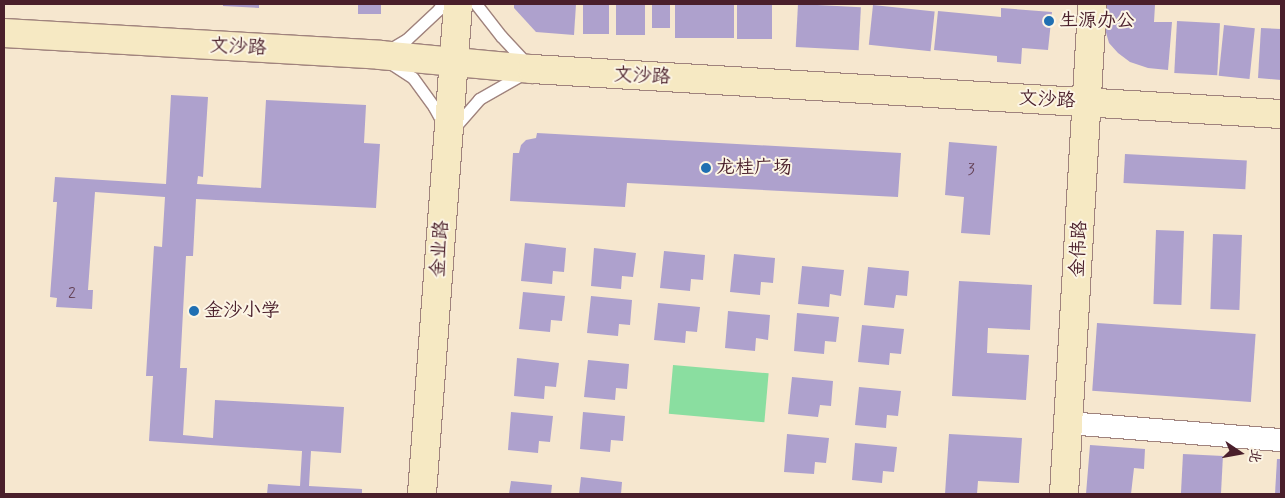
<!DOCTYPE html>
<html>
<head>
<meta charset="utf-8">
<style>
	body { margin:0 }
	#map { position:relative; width:1285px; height:498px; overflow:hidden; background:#f6e7cf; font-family:Mynerve,"LXGW WenKai TC",sans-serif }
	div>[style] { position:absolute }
	.green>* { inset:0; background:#8adea0; transform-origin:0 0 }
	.building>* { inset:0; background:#aea1cd; transform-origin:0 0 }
	.roads { filter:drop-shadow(1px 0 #a0837d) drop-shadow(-1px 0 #a0837d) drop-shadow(0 1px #a0837d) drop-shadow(0 -1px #a0837d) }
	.lane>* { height:11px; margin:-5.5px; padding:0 5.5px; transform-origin:5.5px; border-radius:5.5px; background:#fff }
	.street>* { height:22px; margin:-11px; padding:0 11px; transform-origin:11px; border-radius:11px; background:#fff }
	.secondary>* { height:28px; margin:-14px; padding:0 14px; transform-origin:14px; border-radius:14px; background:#f6e9c3 }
	.dots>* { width:14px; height:14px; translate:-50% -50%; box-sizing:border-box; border:2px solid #fcf5e5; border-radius:50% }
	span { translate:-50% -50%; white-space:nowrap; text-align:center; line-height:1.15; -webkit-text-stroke:4px #fcf5e5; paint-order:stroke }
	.number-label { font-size:16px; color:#634054 }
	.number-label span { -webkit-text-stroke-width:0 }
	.poi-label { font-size:19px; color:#4a1f2b }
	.left { translate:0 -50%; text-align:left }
	.street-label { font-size:19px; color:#4a1f2b }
	.frame { position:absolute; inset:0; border:5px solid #4a1f2b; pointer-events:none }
	.north { position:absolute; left:1215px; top:428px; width:50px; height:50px; -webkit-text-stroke:4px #fcf5e5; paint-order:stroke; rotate:102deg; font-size:14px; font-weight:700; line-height:20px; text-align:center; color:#4a1f2b }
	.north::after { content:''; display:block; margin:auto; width:18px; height:22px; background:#4a1f2b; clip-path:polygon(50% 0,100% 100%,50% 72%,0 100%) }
</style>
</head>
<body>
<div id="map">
	<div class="green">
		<div style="left:673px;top:365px;width:96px;height:49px;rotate:5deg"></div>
	</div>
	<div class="building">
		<div style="clip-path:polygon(223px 4px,259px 4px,259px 8px,223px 6px)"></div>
		<div style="left:358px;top:4px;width:23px;height:10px"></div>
		<div style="clip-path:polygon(514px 4px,576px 4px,574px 35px,536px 32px,514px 8px)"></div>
		<div style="left:583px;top:4px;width:26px;height:30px"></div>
		<div style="left:616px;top:4px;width:29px;height:31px"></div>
		<div style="left:652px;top:4px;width:18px;height:24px"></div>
		<div style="left:675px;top:4px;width:59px;height:34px"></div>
		<div style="left:737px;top:4px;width:35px;height:35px"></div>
		<div style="left:798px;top:4px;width:63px;height:43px;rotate:3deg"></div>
		<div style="clip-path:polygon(1107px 4px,1155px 5px,1154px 22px,1172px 22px,1168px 70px,1148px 68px,1130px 62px,1118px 53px,1109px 43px,1105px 29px)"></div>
		<div style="left:873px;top:5px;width:62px;height:40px;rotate:6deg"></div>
		<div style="clip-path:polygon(1001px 8px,1052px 12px,1048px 50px,1022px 48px,1021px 64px,997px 62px,997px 56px,934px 50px,938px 11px,1001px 17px)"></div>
		<div style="left:1177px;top:21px;width:43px;height:52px;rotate:3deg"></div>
		<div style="left:1224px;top:25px;width:31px;height:51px;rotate:6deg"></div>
		<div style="clip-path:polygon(1261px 28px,1281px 29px,1281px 80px,1258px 78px)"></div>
		<div style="clip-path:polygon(171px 95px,208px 97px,203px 177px,198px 176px,197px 184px,261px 188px,266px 100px,366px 105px,364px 143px,380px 144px,376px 208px,196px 199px,193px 256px,186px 256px,180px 368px,187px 368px,183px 435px,213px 438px,215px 400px,344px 407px,341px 453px,311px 451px,309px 486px,362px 489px,362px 494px,267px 494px,268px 484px,300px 486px,302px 451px,149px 441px,153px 376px,146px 376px,154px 246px,162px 247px,165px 197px,95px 192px,88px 290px,93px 290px,92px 309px,56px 307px,57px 298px,50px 297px,57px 202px,53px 202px,55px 177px,166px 184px)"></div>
		<div style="clip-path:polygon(537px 133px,901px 153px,898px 197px,627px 183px,625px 207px,510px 201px,513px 153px,519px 153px,521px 145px,526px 140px,536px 138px)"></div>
		<div style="clip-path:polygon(949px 142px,997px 146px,990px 235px,961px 233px,964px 197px,945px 195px)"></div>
		<div style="left:1125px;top:154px;width:122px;height:29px;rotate:3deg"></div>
		<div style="left:1156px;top:230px;width:28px;height:74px;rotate:2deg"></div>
		<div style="left:1213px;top:234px;width:29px;height:75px;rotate:2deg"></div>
		<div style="clip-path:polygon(525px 243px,566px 248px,564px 272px,553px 271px,552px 284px,521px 281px)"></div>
		<div style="clip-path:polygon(594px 248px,636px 253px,633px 277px,622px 276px,621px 289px,591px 286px)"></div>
		<div style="clip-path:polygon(664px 251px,705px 255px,703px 280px,691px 279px,690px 291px,660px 288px)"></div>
		<div style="clip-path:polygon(734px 254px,775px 258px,773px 283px,761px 282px,760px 295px,730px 292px)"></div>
		<div style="clip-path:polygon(802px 266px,844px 270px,841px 296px,830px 294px,829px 307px,798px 304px)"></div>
		<div style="clip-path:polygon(868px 267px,909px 271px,907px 296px,896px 295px,894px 308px,864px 305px)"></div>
		<div style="clip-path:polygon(959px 281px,1032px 285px,1030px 330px,988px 328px,987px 353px,1029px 355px,1026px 400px,952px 396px)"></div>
		<div style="clip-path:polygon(523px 292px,565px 296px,562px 321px,551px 320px,550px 332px,519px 329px)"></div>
		<div style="clip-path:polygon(591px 296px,632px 300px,630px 325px,619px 324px,618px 336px,587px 333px)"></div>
		<div style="clip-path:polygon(658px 303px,700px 307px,697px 332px,686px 331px,685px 343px,654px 340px)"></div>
		<div style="clip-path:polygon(728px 311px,770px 315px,768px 340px,756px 338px,755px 351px,725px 348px)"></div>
		<div style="clip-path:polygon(797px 313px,839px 317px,836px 342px,825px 341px,824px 354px,794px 351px)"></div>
		<div style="left:1097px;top:323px;width:159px;height:68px;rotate:4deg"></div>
		<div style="clip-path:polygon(862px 325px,904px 329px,901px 354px,890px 353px,889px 365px,858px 362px)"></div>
		<div style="clip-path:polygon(517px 358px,559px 363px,556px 387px,545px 386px,544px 399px,514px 396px)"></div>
		<div style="clip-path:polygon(588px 360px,629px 364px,627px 389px,616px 388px,615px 400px,584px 397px)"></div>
		<div style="clip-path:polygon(792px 377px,833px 381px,831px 406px,820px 405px,818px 417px,788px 414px)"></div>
		<div style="clip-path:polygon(859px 387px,901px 391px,898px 416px,887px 415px,886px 428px,855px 425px)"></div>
		<div style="clip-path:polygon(511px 412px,553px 416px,550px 442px,539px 441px,538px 453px,508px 450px)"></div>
		<div style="clip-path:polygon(583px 412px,625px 416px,623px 441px,611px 440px,610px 452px,580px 449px)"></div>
		<div style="clip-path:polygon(787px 434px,829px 438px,826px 463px,815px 462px,814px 474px,784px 472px)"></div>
		<div style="clip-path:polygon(949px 434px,1022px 438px,1019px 483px,978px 481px,977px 494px,945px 494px)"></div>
		<div style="clip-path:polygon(855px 443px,897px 447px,894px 472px,883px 471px,882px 483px,852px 480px)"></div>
		<div style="clip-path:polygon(1090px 445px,1145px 449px,1144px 469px,1134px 468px,1131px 494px,1086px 494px)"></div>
		<div style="left:1183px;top:454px;width:40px;height:40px;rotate:3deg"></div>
		<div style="clip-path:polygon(1277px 459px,1281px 459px,1281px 494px,1275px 494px)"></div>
		<div style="clip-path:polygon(581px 477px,622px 482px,621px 494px,579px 494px)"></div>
		<div style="clip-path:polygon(511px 481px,552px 485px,551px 494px,509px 494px)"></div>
	</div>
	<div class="roads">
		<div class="lane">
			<div style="left:476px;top:4px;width:41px;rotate:52deg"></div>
			<div style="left:501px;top:36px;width:40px;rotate:47deg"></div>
			<div style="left:387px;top:51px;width:23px;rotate:-31deg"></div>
			<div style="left:407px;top:39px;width:42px;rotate:-43.1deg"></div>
			<div style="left:438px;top:10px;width:7px;rotate:-56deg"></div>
			<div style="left:390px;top:63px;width:27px;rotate:33deg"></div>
			<div style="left:413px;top:78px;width:36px;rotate:54deg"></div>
			<div style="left:434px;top:107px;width:18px;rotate:61deg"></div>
			<div style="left:454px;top:128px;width:38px;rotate:-49deg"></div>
			<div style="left:479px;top:99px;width:51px;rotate:-29.6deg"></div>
		</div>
		<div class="street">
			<div style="left:1068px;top:423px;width:214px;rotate:4.6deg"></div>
		</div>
		<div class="secondary">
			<div style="left:4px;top:33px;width:377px;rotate:3.3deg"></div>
			<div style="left:380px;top:55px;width:153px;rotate:5.3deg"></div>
			<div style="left:532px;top:69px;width:750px;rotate:3.44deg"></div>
			<div style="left:422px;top:494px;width:491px;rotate:-85.8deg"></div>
			<div style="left:1064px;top:494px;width:491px;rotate:-86.7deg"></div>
		</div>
	</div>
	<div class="dots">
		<div style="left:1049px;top:21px;background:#1f6fb2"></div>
		<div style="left:706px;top:168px;background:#1f6fb2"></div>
		<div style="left:194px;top:311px;background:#1f6fb2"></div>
	</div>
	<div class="number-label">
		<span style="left:971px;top:170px">3</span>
		<span style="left:72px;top:294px">2</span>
	</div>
	<div class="poi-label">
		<span class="left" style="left:1059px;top:21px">生源办公</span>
		<span class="left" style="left:716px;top:168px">龙桂广场</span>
		<span class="left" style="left:204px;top:311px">金沙小学</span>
	</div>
	<div class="street-label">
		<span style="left:238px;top:47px;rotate:3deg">文沙路</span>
		<span style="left:642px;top:76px;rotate:3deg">文沙路</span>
		<span style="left:1047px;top:100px;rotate:3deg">文沙路</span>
		<span style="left:440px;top:249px;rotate:-86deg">金业路</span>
		<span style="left:1079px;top:249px;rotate:-87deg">金伟路</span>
	</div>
	<div class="frame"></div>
	<div class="north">北</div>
</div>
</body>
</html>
